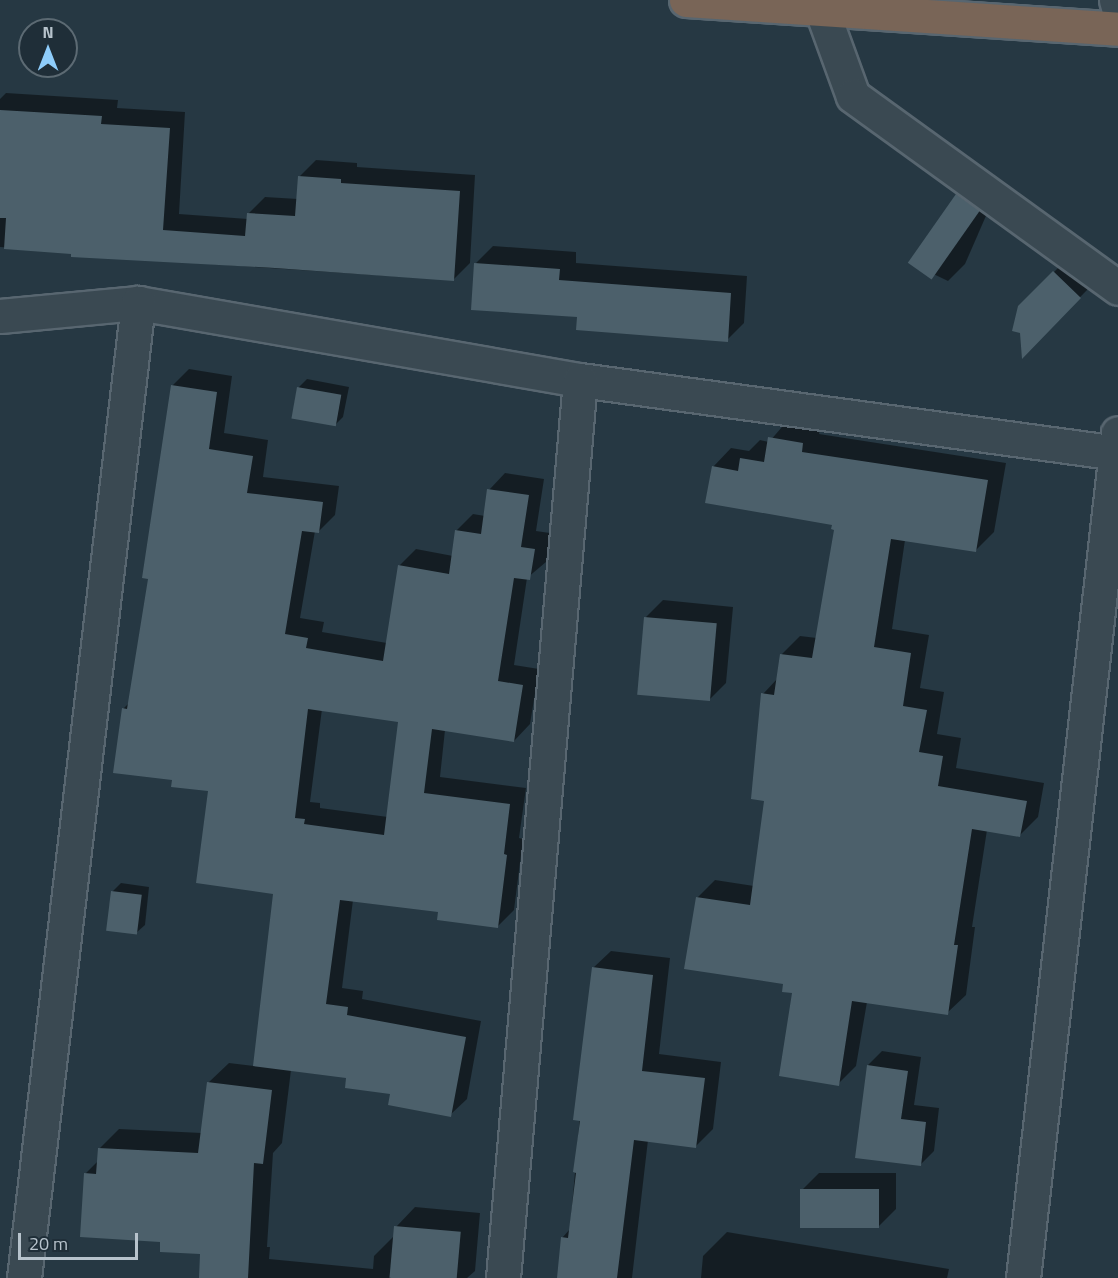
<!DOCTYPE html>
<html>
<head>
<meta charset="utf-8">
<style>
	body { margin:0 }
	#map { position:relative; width:1118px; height:1278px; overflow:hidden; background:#263843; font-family:"Titillium Web",sans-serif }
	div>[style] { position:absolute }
	.shadow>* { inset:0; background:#0007 }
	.building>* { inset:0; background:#4c606b; transform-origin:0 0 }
	.roads { filter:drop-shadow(2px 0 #586670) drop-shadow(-2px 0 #586670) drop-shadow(0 2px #586670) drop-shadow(0 -2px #586670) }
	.minor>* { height:33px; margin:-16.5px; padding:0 16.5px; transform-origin:16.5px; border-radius:16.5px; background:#3a4952 }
	.highway>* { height:33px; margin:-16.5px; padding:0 16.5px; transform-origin:16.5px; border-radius:16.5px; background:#796557 }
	span { translate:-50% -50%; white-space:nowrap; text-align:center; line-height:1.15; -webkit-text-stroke:4.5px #1f2e38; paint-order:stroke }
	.north { position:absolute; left:18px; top:18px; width:60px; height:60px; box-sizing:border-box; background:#1f2e38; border:2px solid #5c6a73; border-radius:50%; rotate:0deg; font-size:16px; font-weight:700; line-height:24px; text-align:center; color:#b7c3cc }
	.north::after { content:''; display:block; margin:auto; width:21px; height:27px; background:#8ecdfb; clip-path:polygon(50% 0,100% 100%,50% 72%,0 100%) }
	.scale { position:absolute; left:18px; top:1233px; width:120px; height:27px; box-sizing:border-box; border:3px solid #b7c3cc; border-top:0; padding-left:8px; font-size:18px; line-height:21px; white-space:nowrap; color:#b7c3cc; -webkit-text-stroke:4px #1f2e38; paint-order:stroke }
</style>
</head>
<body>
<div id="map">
	<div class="shadow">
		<div style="clip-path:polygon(6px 93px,118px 100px,117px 108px,185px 112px,179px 214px,248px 219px,248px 214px,265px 197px,298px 199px,299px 177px,316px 160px,357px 163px,357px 167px,475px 175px,470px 263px,453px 280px,73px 255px,73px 252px,0 247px,0 99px)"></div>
		<div style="clip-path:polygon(974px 178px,996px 193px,965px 264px,948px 281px,923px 269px,957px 194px)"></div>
		<div style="clip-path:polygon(493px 246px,576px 252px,576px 263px,747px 276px,744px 323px,727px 340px,578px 316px,476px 263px)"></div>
		<div style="clip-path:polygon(1062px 264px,1088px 289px,1024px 355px,1019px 307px)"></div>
		<div style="clip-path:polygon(evenodd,189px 369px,232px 376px,224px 433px,268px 440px,263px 477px,339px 486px,335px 515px,319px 531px,315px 531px,300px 618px,324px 622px,322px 632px,387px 643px,399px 566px,416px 549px,453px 556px,456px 531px,473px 514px,485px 516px,489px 490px,505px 473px,544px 479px,536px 531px,550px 533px,546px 562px,527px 578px,514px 665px,539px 669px,530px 724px,514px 741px,445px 730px,440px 777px,526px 788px,519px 838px,523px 839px,514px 910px,498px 926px,440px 910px,353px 900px,342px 988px,363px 991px,362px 999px,481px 1021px,467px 1099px,450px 1115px,348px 1077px,291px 1070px,282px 1143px,273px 1153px,267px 1247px,270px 1247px,269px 1259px,373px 1269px,374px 1256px,394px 1236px,396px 1227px,415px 1207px,480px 1213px,475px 1271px,467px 1278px,200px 1278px,201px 1253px,162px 1240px,85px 1174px,99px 1160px,100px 1148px,119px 1129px,202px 1133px,209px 1082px,229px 1063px,254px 1066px,274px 893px,210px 790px,173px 779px,123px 709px,129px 703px,149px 578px,172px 386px,189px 369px,322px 709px,400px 721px,388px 817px,320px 808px,320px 803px,310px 802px,322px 709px)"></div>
		<div style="clip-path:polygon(307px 379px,349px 387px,343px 417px,335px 425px,293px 417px,299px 387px)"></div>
		<div style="clip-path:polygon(788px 420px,821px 425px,819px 434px,1006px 463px,994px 532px,975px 551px,905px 540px,892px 629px,929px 635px,920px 688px,944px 692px,937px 734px,961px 738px,956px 768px,1044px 783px,1038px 817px,1020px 835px,987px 830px,972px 927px,975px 927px,966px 995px,947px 1013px,867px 1002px,856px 1066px,838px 1084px,794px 992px,697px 898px,715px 880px,754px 886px,766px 799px,763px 694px,778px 678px,782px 654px,800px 636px,817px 638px,836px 529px,834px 523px,713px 467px,731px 448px,749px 451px,760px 440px,769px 442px)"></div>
		<div style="clip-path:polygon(663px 600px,733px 607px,726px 683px,709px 700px,646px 617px)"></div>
		<div style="clip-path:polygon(121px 883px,149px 887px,145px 925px,136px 933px,112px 892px)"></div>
		<div style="clip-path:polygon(611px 951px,670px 958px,659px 1054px,721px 1062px,713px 1129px,696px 1146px,648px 1140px,632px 1278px,559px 1278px,562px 1238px,570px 1229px,593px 968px)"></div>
		<div style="clip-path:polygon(882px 1051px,921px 1057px,914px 1105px,939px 1108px,934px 1151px,920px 1165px,868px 1065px)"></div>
		<div style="clip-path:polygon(819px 1173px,896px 1173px,896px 1209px,879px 1226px,802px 1190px)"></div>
		<div style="clip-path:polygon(727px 1232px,949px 1269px,947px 1278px,701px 1278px,703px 1256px)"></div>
	</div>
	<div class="building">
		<div style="clip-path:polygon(0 110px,102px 116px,101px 124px,170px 128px,163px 230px,245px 236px,247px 213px,295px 216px,298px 176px,341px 179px,341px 183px,460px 191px,454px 281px,275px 268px,71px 257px,71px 254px,4px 249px,6px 218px,0 218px)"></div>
		<div style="left:956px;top:194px;width:29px;height:84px;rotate:35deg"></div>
		<div style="clip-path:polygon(474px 263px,560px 269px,559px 280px,731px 293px,728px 342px,576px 330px,577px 317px,471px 310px)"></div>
		<div style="clip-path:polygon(1053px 271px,1081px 298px,1022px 359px,1020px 333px,1012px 331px,1018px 306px)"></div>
		<div style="clip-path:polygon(evenodd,171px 385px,217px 392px,209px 449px,253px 456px,247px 493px,323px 502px,319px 533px,302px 531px,285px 634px,308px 638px,306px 648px,383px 661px,398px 565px,449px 574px,455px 530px,481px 534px,487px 489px,529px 495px,521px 547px,535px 549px,530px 580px,514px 578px,498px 681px,523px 685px,514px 742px,432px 729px,424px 793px,510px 804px,504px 854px,507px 855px,498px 928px,437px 920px,438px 912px,340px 900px,326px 1004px,348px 1007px,347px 1015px,466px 1037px,451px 1117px,388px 1105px,390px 1094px,345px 1088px,346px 1078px,253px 1066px,273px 894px,196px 883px,208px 791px,171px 787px,172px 780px,113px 773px,122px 708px,127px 709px,148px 579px,142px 578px,171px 385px,308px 709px,398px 722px,384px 835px,304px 824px,305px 819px,295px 818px,308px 709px)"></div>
		<div style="left:297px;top:387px;width:45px;height:32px;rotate:10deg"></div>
		<div style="clip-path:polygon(768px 437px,803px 443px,802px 452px,988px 480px,976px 552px,891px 539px,874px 647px,911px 653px,903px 706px,927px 710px,919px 752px,943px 756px,938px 786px,1027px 801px,1020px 837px,972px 829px,954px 945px,958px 945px,948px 1015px,852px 1001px,839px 1086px,779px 1076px,792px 993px,782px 992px,783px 984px,684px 969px,696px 897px,750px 905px,764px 801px,751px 799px,761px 693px,774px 695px,780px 654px,812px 658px,834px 530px,831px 529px,832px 525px,705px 503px,712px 466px,738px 471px,740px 458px,764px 462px)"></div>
		<div style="left:644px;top:617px;width:73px;height:78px;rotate:5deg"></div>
		<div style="left:111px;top:891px;width:31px;height:40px;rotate:7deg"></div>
		<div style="clip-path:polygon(592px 967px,653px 975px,642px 1071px,705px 1078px,696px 1148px,634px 1140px,617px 1278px,557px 1278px,561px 1237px,568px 1238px,576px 1173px,573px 1172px,580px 1121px,573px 1120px)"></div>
		<div style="clip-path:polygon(867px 1065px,908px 1071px,901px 1119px,926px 1122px,921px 1166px,855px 1158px)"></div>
		<div style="clip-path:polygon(207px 1082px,272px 1090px,263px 1164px,254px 1163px,248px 1278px,199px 1278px,200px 1254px,160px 1252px,160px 1242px,80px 1237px,84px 1173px,96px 1174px,98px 1148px,198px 1153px)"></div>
		<div style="left:800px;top:1189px;width:79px;height:39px"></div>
		<div style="left:394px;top:1226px;width:67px;height:52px;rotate:5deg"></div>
	</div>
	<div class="roads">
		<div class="minor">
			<div style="left:821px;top:0;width:11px;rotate:85deg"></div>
			<div style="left:822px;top:11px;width:90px;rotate:70deg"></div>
			<div style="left:853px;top:96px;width:327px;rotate:35.9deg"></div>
			<div style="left:1116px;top:0;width:7px;rotate:74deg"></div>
			<div style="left:0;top:316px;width:139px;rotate:-5.4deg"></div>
			<div style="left:138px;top:303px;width:449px;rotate:9.9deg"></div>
			<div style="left:580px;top:380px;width:543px;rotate:7.73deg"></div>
			<div style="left:24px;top:1278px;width:982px;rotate:-83.33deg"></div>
			<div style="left:503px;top:1278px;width:901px;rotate:-85.1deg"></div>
			<div style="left:1023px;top:1278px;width:850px;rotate:-83.59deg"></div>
		</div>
		<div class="highway">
			<div style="left:686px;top:0;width:433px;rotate:3.8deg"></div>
		</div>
	</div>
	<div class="north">N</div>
	<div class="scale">20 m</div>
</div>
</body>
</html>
